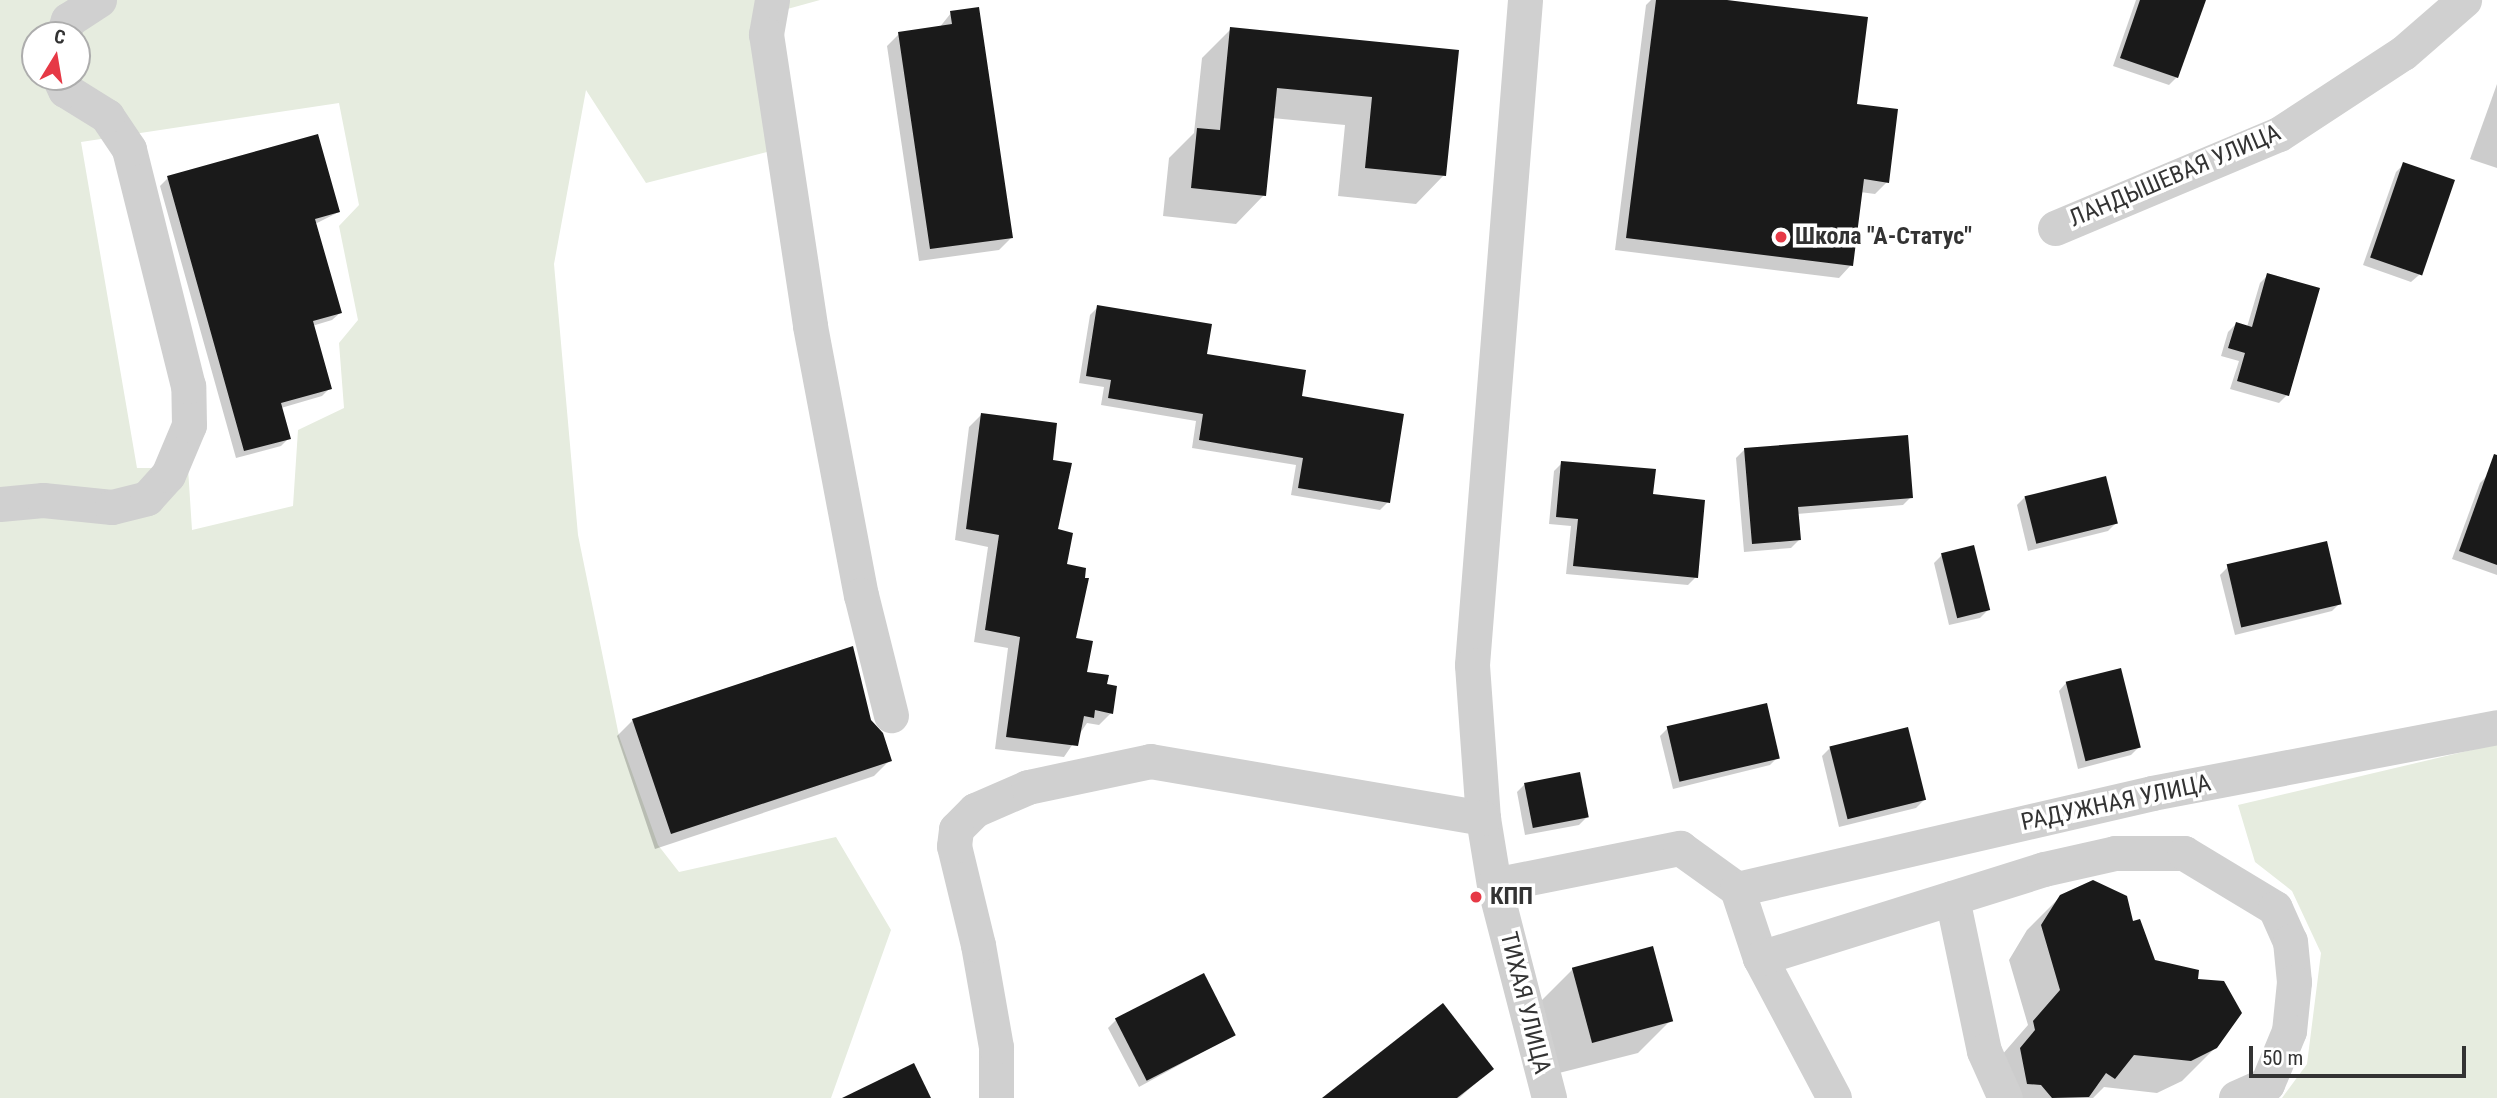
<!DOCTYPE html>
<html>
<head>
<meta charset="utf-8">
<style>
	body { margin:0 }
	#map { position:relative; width:2497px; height:1098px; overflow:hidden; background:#fff; font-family:"Roboto Condensed",sans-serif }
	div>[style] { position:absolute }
	.green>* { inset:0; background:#e6ecdf }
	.shadow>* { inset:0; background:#0003 }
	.building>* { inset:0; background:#1a1a1a; transform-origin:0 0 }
	.minor>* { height:35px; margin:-17.5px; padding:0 17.5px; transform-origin:17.5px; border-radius:17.5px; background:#d0d0d0 }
	.dots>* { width:19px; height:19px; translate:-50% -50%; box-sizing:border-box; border:4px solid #fff; border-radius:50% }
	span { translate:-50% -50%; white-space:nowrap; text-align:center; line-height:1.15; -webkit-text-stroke:7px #fff; paint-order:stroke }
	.street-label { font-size:24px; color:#333 }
	.poi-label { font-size:24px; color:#333; font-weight:700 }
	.left { translate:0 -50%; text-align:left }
	.north { position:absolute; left:21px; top:21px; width:70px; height:70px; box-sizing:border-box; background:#fff; border:2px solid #adadad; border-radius:50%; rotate:11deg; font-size:19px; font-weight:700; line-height:28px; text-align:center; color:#333 }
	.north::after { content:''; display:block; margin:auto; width:24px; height:32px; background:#e63946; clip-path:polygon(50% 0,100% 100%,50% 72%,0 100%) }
	.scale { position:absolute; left:2249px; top:1046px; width:217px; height:32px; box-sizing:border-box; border:4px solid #333; border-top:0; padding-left:9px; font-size:21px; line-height:24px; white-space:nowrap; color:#333; -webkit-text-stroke:5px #fff; paint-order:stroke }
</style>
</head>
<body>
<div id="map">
	<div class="green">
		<div style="clip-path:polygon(evenodd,0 0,820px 0,762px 16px,767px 152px,646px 183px,586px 90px,554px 264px,578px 535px,619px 736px,658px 845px,679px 872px,836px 837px,891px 930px,831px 1098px,0 1098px,0 0,35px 35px,77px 35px,77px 77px,35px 77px,35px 35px,0 0,339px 103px,359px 205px,339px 226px,358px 320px,339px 343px,344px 408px,298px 430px,293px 506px,192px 530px,188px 468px,137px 468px,81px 142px,339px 103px)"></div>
		<div style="clip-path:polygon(2497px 744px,2497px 1098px,2282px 1098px,2307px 1064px,2321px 953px,2292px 891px,2255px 862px,2238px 805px)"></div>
	</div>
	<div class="shadow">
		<div style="clip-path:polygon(1651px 0,1713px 0,1855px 105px,1887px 182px,1875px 194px,1860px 192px,1851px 265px,1839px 278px,1615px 250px,1646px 5px)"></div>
		<div style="clip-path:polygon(2136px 0,2204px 0,2177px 77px,2169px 85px,2113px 66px)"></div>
		<div style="clip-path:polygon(951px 13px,1011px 238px,999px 250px,919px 261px,887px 46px,899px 34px,939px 28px)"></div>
		<div style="clip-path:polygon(1231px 29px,1457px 52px,1444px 175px,1416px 204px,1338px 196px,1345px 125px,1272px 118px,1264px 195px,1236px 224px,1163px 216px,1169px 158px,1194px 133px,1202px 58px)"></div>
		<div style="clip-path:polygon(2497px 84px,2497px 168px,2470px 159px)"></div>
		<div style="clip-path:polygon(2404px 164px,2419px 275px,2411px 282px,2363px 265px,2396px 172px)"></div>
		<div style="clip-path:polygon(168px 178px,339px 212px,315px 224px,340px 313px,332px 320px,312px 326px,330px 388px,322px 396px,281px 408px,289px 438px,281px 446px,236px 458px,160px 186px)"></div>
		<div style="clip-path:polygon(2268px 275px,2287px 395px,2279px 403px,2230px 389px,2239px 361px,2221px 356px,2228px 332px,2236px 324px,2247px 327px,2260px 283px)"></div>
		<div style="clip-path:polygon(1098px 307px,1205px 355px,1388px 502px,1380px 510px,1291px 495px,1296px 465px,1192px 448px,1196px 421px,1101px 405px,1104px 387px,1079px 383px,1090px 315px)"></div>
		<div style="clip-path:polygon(981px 415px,1051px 461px,1056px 530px,1074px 639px,1085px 673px,1105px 685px,1111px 713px,1099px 725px,1087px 723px,1064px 757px,995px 749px,1008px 648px,974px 642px,988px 547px,955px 540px,969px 427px)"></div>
		<div style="clip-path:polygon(1744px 450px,1911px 497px,1903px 505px,1797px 514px,1799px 540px,1791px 548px,1744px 552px,1736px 458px)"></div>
		<div style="clip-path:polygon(1562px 463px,1652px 496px,1696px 577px,1688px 585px,1566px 574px,1571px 526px,1549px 524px,1554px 471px)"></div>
		<div style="clip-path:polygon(2488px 475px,2497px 478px,2497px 575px,2452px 559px,2480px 483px)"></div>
		<div style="clip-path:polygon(2025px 497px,2116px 523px,2108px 531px,2028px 551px,2017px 505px)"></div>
		<div style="clip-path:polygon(1942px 555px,1988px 610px,1980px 618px,1949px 625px,1934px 563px)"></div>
		<div style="clip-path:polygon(2228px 567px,2340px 603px,2332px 611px,2235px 635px,2220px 575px)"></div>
		<div style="clip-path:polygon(2066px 683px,2139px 747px,2131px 755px,2078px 769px,2059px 691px)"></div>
		<div style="clip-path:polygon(633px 720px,870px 721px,890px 760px,874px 776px,655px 849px,617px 736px)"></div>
		<div style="clip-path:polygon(1668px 728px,1778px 757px,1770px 765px,1673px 789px,1660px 736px)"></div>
		<div style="clip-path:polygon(1830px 748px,1924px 800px,1916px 808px,1839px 827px,1822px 756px)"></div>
		<div style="clip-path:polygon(1525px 784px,1587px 817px,1579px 825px,1525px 835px,1517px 792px)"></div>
		<div style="clip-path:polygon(2061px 896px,2132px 923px,2154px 961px,2196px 980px,2216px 1047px,2182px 1081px,2157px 1093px,2104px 1087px,2093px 1098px,1991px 1098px,2001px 1056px,2028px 1025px,2009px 960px,2027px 930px)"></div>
		<div style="clip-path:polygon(1573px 969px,1671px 1020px,1638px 1053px,1559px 1073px,1540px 1002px)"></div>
		<div style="clip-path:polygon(1116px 1020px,1234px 1035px,1139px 1087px,1108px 1028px)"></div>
		<div style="clip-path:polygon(1492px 1069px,1459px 1098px,1324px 1098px)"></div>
	</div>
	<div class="building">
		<div style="clip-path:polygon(1656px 0,1727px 0,1868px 17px,1857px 104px,1898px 109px,1889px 183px,1864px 179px,1853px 266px,1626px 238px)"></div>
		<div style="clip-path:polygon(2140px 0,2206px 0,2178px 78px,2120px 58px)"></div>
		<div style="clip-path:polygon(979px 7px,1013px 238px,930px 249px,898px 32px,952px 24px,950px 11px)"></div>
		<div style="clip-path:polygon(1230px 27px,1459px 50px,1446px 176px,1365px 168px,1372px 97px,1277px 88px,1266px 196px,1191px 188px,1197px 128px,1220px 130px)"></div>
		<div style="clip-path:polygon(318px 134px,340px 212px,315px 219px,342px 313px,313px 321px,332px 389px,281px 403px,291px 439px,244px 451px,167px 176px)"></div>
		<div style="left:2403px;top:162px;width:55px;height:101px;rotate:19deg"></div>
		<div style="clip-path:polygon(2267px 273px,2320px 288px,2289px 396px,2237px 381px,2245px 353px,2228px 348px,2236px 322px,2252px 327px)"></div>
		<div style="clip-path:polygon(1097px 305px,1212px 324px,1207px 354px,1306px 370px,1302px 396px,1404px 414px,1390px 503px,1298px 488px,1303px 458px,1199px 440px,1203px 414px,1108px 398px,1111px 380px,1086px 376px)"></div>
		<div style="clip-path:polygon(981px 413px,1057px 423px,1053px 460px,1072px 463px,1058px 529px,1073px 533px,1067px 564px,1086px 568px,1085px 578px,1089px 578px,1076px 638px,1093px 641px,1087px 672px,1109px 675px,1107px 684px,1117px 686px,1113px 714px,1095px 710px,1094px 718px,1084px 716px,1078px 746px,1006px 737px,1020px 637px,985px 630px,999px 535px,966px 529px)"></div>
		<div style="clip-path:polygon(1908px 435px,1913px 498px,1798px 507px,1801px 540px,1752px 544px,1744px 448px)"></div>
		<div style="clip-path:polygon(2494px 454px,2497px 455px,2497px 565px,2459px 551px)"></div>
		<div style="clip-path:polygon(1561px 461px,1656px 469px,1653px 494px,1705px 500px,1698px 578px,1573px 566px,1578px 519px,1556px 517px)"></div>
		<div style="left:2106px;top:476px;width:49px;height:84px;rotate:76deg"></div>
		<div style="left:2327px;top:541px;width:65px;height:103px;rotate:77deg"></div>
		<div style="left:1974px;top:545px;width:67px;height:34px;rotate:76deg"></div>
		<div style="clip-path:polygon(853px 646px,871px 720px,883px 733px,892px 761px,671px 834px,632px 719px)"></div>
		<div style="left:2121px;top:668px;width:82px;height:57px;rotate:76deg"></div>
		<div style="left:1767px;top:703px;width:57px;height:103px;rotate:77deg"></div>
		<div style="left:1908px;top:727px;width:75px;height:81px;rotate:76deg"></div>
		<div style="left:1580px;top:772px;width:46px;height:57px;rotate:79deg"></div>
		<div style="clip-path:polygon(2093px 880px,2127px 896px,2133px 921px,2140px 919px,2155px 960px,2199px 970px,2198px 979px,2224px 981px,2242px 1013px,2217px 1048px,2191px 1061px,2134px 1055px,2115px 1079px,2106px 1073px,2089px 1097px,2052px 1098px,2041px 1085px,2027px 1084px,2020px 1048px,2035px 1030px,2033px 1021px,2060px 990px,2041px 925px,2060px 895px)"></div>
		<div style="left:1653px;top:946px;width:78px;height:84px;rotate:75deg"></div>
		<div style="left:1204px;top:973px;width:70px;height:100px;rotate:63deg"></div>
		<div style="clip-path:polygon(1443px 1003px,1494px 1069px,1457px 1098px,1322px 1098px)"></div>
		<div style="clip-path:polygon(914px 1063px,931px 1098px,842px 1098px)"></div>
	</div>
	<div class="minor">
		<div style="left:772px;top:0;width:35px;rotate:100deg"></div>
		<div style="left:766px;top:34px;width:295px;rotate:81.4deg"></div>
		<div style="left:810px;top:326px;width:274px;rotate:79.3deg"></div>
		<div style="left:861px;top:595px;width:124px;rotate:76deg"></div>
		<div style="left:1525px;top:0;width:667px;rotate:94.56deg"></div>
		<div style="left:1472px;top:665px;width:153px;rotate:85.9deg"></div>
		<div style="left:1483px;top:818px;width:68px;rotate:80.7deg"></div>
		<div style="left:1494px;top:885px;width:220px;rotate:75.5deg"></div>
		<div style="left:63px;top:35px;width:16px;rotate:-72deg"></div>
		<div style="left:68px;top:20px;width:37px;rotate:-33deg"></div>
		<div style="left:2055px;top:228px;width:243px;rotate:-22.8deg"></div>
		<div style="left:2279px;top:134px;width:148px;rotate:-33.2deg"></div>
		<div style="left:2403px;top:53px;width:81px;rotate:-41deg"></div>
		<div style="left:0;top:504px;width:43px;rotate:-5.3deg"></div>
		<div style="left:43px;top:500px;width:69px;rotate:5.8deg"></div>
		<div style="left:112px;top:507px;width:36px;rotate:-14deg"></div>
		<div style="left:147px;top:498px;width:31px;rotate:-48deg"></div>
		<div style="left:168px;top:475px;width:54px;rotate:-67.2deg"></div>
		<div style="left:189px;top:425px;width:39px;rotate:-91deg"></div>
		<div style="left:188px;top:386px;width:244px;rotate:-104deg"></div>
		<div style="left:129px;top:149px;width:40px;rotate:-124deg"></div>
		<div style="left:107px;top:116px;width:49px;rotate:-148.2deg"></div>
		<div style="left:65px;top:90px;width:14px;rotate:-115deg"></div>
		<div style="left:1494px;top:885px;width:190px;rotate:-11.3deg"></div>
		<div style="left:1680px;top:848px;width:70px;rotate:35.7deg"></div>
		<div style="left:1737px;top:889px;width:426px;rotate:-13deg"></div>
		<div style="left:2152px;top:793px;width:351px;rotate:-10.8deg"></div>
		<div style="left:1737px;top:889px;width:73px;rotate:71.6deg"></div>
		<div style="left:1760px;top:958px;width:158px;rotate:62.1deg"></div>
		<div style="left:1952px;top:898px;width:156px;rotate:78.2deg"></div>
		<div style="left:1984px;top:1051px;width:51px;rotate:65.9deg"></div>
		<div style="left:1760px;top:958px;width:298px;rotate:-17.4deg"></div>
		<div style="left:2044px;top:869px;width:73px;rotate:-12.7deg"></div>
		<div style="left:2115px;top:853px;width:69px"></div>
		<div style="left:2184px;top:853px;width:106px;rotate:31.1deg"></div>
		<div style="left:2275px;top:908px;width:36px;rotate:66deg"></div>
		<div style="left:2290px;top:941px;width:41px;rotate:84.4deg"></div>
		<div style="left:2294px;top:982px;width:49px;rotate:95.8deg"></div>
		<div style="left:2289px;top:1031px;width:57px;rotate:112.5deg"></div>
		<div style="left:2267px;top:1084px;width:34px;rotate:156deg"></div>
		<div style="left:996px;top:1098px;width:51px;rotate:-90deg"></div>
		<div style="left:996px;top:1047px;width:104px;rotate:-100deg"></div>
		<div style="left:978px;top:945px;width:102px;rotate:-103.6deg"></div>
		<div style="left:954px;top:846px;width:17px;rotate:-83deg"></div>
		<div style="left:956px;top:829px;width:27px;rotate:-45deg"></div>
		<div style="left:975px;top:810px;width:58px;rotate:-23.5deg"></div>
		<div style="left:1028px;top:787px;width:125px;rotate:-12deg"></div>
		<div style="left:1150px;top:761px;width:338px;rotate:9.7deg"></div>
	</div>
	<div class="dots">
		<div style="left:1781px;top:237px;background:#e63946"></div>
		<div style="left:1476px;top:897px;background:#e63946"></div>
	</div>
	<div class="street-label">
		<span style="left:2175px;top:176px;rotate:-23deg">ЛАНДЫШЕВАЯ УЛИЦА</span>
		<span style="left:2116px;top:803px;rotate:-12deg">РАДУЖНАЯ УЛИЦА</span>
		<span style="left:1525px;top:1003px;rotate:76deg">ТИХАЯ УЛИЦА</span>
	</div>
	<div class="poi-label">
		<span class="left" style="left:1795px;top:237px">Школа "А-Статус"</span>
		<span class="left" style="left:1490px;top:897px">КПП</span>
	</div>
	<div class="north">С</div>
	<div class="scale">50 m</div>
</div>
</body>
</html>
